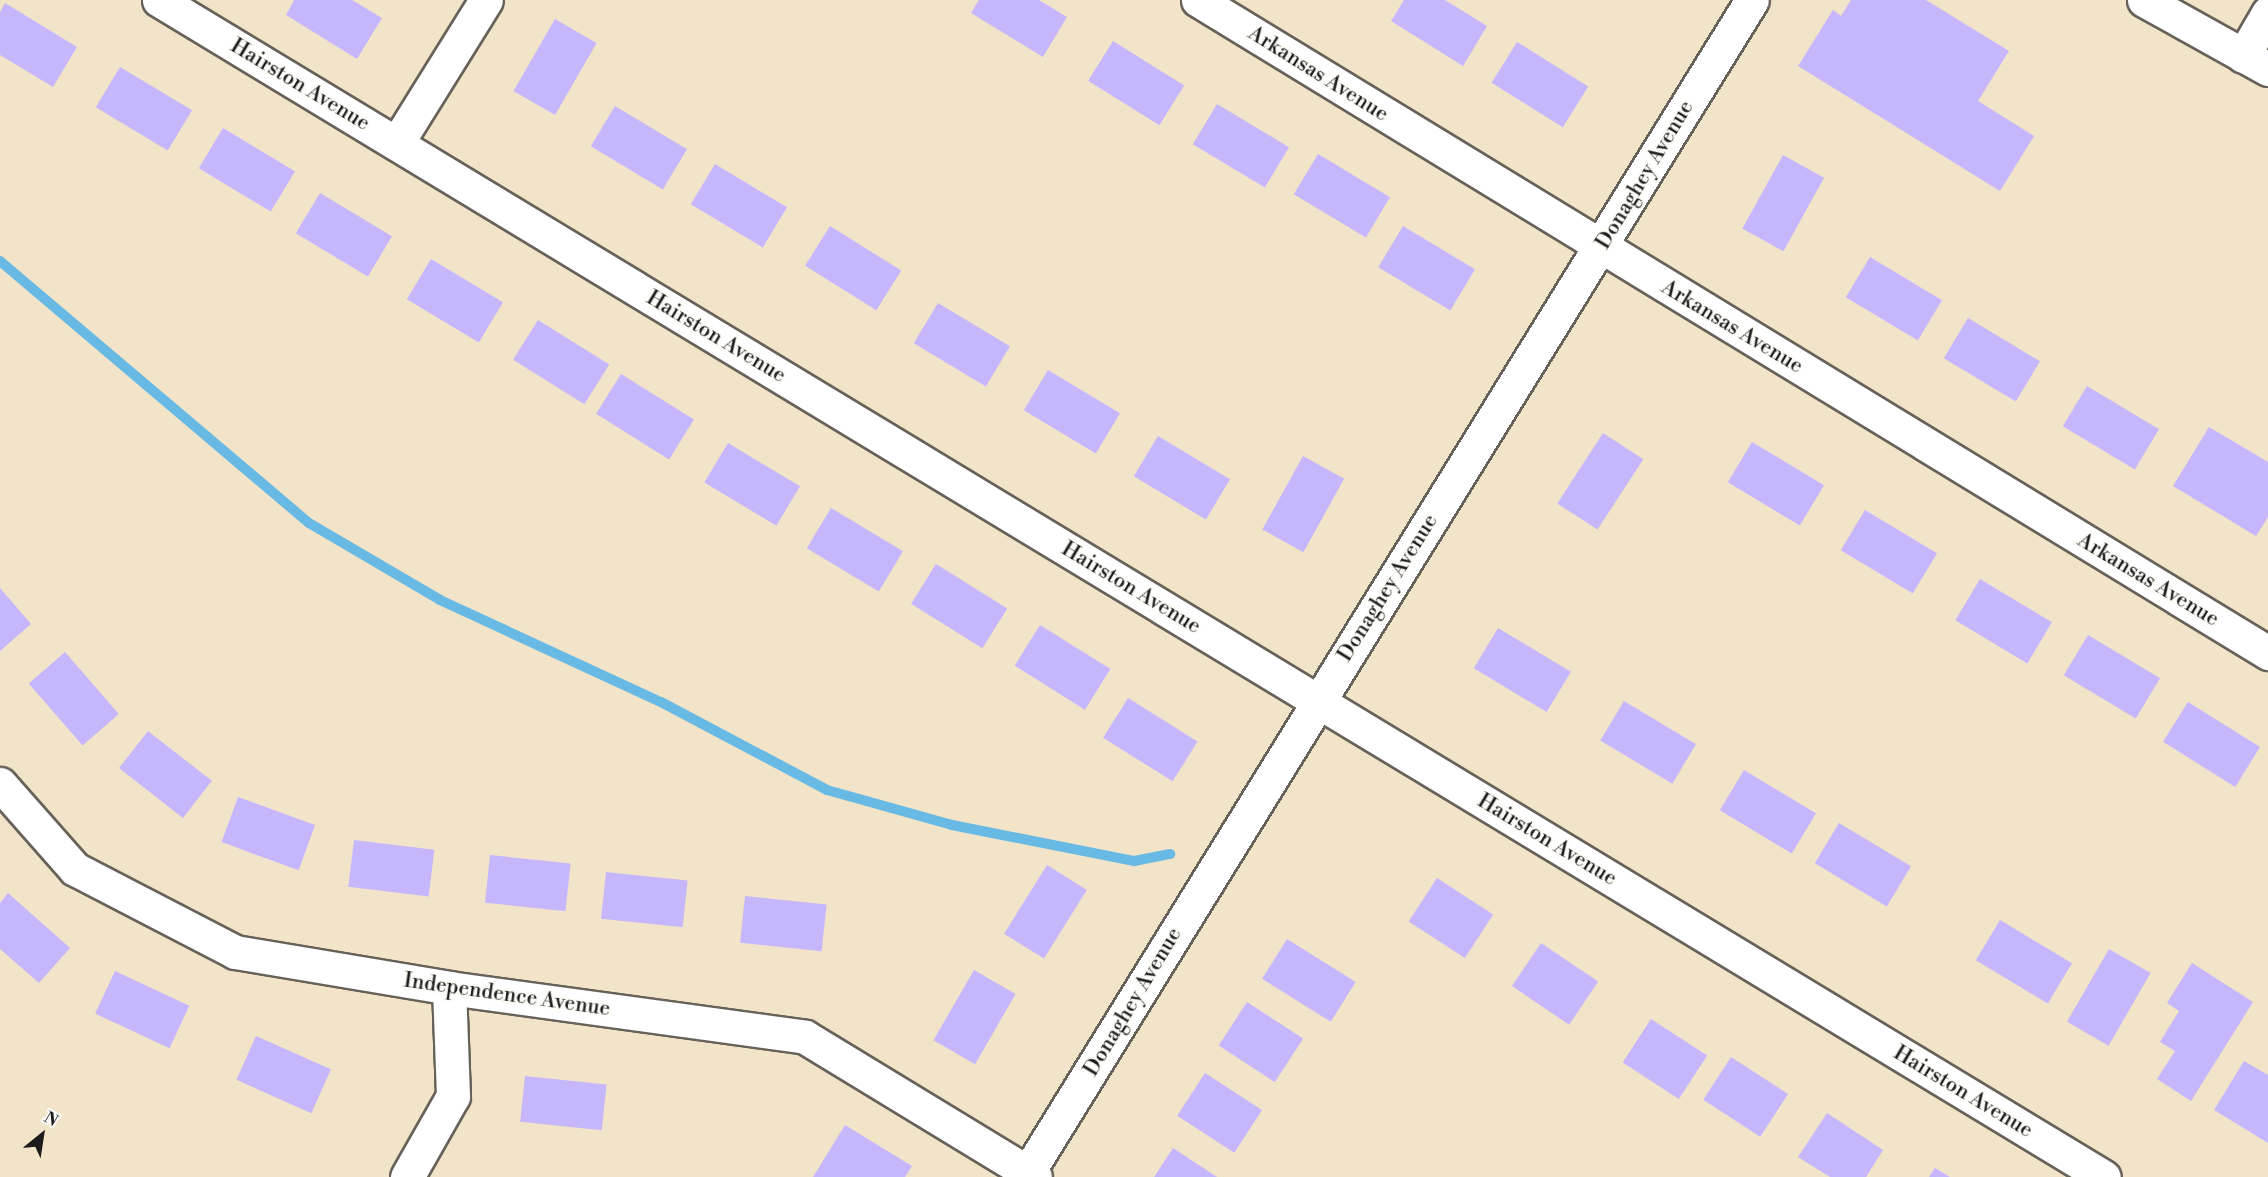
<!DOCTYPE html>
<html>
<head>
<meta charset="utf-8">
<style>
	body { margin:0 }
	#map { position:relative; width:2268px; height:1177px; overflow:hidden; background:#f2e4c9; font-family:"Libre Bodoni",serif }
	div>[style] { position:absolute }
	.stream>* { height:10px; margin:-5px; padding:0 5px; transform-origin:5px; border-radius:5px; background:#68bae4 }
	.building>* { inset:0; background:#c6b7fc; transform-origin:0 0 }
	.roads { filter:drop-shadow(2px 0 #676259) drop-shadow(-2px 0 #676259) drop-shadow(0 2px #676259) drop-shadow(0 -2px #676259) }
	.minor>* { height:33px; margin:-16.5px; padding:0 16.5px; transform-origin:16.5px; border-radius:16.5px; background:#fff }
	span { translate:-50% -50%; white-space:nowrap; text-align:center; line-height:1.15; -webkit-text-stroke:4.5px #fdfcf7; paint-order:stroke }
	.street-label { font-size:21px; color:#1c1c1c }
	.north { position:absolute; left:12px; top:1105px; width:60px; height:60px; -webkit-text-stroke:4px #fdfcf7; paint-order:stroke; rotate:30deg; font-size:16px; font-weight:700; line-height:24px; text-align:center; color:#1c1c1c }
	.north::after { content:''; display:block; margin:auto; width:21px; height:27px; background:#1c1c1c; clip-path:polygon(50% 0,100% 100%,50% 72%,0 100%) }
</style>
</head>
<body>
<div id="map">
	<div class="stream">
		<div style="left:0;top:261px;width:405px;rotate:40.3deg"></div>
		<div style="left:309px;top:523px;width:152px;rotate:30.4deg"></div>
		<div style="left:440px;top:600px;width:243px;rotate:24.8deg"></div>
		<div style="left:661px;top:702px;width:188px;rotate:27.9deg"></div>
		<div style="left:827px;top:790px;width:130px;rotate:15.6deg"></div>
		<div style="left:952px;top:825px;width:186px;rotate:11.2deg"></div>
		<div style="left:1134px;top:861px;width:37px;rotate:-11deg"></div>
	</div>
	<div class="building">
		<div style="clip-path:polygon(294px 0,352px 0,382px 18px,357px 59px,286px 15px)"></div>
		<div style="clip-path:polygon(979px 0,1039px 0,1067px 17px,1043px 57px,971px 13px)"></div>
		<div style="clip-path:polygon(1404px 0,1445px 0,1487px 26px,1463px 66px,1391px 21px)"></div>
		<div style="clip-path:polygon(1851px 0,1926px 0,2009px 51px,1978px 101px,2034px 136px,2000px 191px,1798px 66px,1833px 10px,1841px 16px)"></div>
		<div style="clip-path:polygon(5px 3px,77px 47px,53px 87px,0 55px,0 12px)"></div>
		<div style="left:555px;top:19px;width:48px;height:83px;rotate:30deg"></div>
		<div style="left:1113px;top:41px;width:84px;height:47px;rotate:32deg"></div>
		<div style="left:1517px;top:42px;width:84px;height:48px;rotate:32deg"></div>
		<div style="left:120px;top:67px;width:84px;height:47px;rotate:31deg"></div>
		<div style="left:1217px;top:104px;width:84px;height:47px;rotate:31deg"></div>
		<div style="left:615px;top:106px;width:84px;height:47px;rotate:31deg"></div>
		<div style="left:223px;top:128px;width:84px;height:47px;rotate:31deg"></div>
		<div style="left:1318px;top:154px;width:84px;height:47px;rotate:31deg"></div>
		<div style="left:1783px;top:155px;width:47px;height:84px;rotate:29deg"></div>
		<div style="left:715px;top:164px;width:84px;height:47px;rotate:31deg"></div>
		<div style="left:320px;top:193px;width:84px;height:47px;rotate:31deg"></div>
		<div style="left:830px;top:226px;width:84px;height:47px;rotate:32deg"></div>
		<div style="left:1403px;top:226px;width:84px;height:48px;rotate:31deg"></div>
		<div style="left:1870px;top:257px;width:84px;height:47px;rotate:31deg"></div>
		<div style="left:431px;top:259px;width:84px;height:47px;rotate:31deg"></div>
		<div style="left:938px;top:303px;width:84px;height:47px;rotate:31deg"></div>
		<div style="left:1968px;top:318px;width:84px;height:47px;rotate:31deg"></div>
		<div style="left:538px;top:320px;width:84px;height:47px;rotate:32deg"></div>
		<div style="left:1048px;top:370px;width:84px;height:47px;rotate:31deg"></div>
		<div style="left:621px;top:374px;width:86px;height:47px;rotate:32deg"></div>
		<div style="left:2087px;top:386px;width:84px;height:47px;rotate:31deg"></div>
		<div style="clip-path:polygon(2209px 427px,2268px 462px,2268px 517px,2256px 536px,2173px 486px)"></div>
		<div style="left:1603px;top:433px;width:48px;height:84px;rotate:33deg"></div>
		<div style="left:1158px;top:436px;width:84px;height:47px;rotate:31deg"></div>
		<div style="left:1752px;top:442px;width:84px;height:47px;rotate:31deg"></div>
		<div style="left:728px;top:443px;width:84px;height:46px;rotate:31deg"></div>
		<div style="left:1303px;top:456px;width:47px;height:84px;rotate:29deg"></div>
		<div style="left:831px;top:508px;width:84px;height:47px;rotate:31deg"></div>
		<div style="left:1865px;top:510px;width:84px;height:47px;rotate:31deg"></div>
		<div style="left:936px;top:564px;width:84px;height:47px;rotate:32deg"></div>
		<div style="left:1980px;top:579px;width:84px;height:48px;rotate:31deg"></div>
		<div style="clip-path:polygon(0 588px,31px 624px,0 651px)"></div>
		<div style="left:1040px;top:625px;width:83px;height:48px;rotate:32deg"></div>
		<div style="left:1498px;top:628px;width:85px;height:47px;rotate:31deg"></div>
		<div style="left:2088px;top:635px;width:84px;height:47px;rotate:31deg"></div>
		<div style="left:65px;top:652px;width:82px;height:48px;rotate:49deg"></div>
		<div style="left:1128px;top:698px;width:82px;height:47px;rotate:32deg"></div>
		<div style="left:1624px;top:701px;width:84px;height:46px;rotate:31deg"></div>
		<div style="left:2188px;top:702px;width:85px;height:47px;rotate:32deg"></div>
		<div style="left:148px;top:731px;width:81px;height:47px;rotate:38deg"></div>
		<div style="left:1744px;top:770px;width:84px;height:47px;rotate:31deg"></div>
		<div style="left:238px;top:797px;width:82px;height:48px;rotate:20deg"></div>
		<div style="left:1839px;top:823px;width:84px;height:47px;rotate:31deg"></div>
		<div style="left:354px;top:840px;width:81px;height:47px;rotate:7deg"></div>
		<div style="left:490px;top:855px;width:81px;height:48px;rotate:6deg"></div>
		<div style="left:1047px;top:865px;width:47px;height:81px;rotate:32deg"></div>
		<div style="left:606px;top:872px;width:82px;height:47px;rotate:6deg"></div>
		<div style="left:1437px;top:878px;width:67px;height:52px;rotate:33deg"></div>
		<div style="clip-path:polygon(8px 893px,70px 948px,39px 983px,0 949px,0 903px)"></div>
		<div style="left:745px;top:896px;width:82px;height:47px;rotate:6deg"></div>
		<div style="left:2000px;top:920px;width:84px;height:47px;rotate:31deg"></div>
		<div style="left:1287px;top:939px;width:81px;height:47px;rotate:32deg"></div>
		<div style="left:1541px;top:943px;width:69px;height:52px;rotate:34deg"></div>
		<div style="left:2109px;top:949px;width:48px;height:84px;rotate:30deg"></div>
		<div style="clip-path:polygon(2192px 963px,2253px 1002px,2191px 1101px,2157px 1079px,2175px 1051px,2160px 1042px,2179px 1011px,2167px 1003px)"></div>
		<div style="left:974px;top:970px;width:48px;height:81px;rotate:30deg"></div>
		<div style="left:115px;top:971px;width:82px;height:47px;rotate:25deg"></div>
		<div style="left:1247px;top:1002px;width:67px;height:52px;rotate:33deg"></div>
		<div style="left:1651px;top:1019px;width:67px;height:52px;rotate:33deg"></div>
		<div style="left:256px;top:1036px;width:82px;height:48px;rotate:24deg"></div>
		<div style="left:1731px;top:1057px;width:68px;height:51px;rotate:33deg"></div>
		<div style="clip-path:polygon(2244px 1061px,2268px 1075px,2268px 1143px,2214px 1110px)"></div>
		<div style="left:1205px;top:1073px;width:68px;height:51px;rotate:33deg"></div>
		<div style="left:525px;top:1076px;width:82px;height:46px;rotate:6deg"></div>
		<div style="clip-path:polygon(1827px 1113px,1883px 1150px,1866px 1177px,1830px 1177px,1798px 1157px)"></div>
		<div style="clip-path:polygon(845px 1125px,912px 1166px,905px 1177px,813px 1177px)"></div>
		<div style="clip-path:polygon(1173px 1148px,1217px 1177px,1154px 1177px)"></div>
		<div style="clip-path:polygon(1935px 1168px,1950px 1177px,1929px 1177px)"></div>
	</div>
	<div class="roads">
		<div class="minor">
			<div style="left:159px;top:0;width:2273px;rotate:31.18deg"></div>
			<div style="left:1198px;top:0;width:1254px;rotate:31.39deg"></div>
			<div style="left:2144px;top:0;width:142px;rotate:29.1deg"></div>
			<div style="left:2243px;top:56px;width:50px;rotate:-59.8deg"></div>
			<div style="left:397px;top:143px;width:168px;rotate:-58.1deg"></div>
			<div style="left:0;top:784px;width:113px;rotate:48.6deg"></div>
			<div style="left:75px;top:869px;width:180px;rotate:27.4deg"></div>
			<div style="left:235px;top:952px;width:217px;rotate:9.5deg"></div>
			<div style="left:449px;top:988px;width:359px;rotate:7.8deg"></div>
			<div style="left:805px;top:1037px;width:269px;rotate:31.3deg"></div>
			<div style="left:407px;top:1177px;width:93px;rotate:-60.4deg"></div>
			<div style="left:453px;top:1096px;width:108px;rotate:-92.1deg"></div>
			<div style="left:1025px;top:1177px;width:1383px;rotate:-58.3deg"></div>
		</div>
	</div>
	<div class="street-label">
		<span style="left:1318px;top:74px;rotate:32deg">Arkansas Avenue</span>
		<span style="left:300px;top:85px;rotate:31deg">Hairston Avenue</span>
		<span style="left:1645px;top:175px;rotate:-59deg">Donaghey Avenue</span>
		<span style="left:1732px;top:327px;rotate:31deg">Arkansas Avenue</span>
		<span style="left:716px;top:337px;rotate:31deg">Hairston Avenue</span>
		<span style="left:2148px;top:580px;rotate:31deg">Arkansas Avenue</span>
		<span style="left:1131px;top:588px;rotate:31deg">Hairston Avenue</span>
		<span style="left:1388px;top:588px;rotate:-58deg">Donaghey Avenue</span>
		<span style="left:1547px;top:840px;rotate:31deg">Hairston Avenue</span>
		<span style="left:507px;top:995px;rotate:8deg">Independence Avenue</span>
		<span style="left:1133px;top:1002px;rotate:-59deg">Donaghey Avenue</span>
		<span style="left:1963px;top:1092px;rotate:31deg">Hairston Avenue</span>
	</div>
	<div class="north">N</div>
</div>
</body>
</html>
